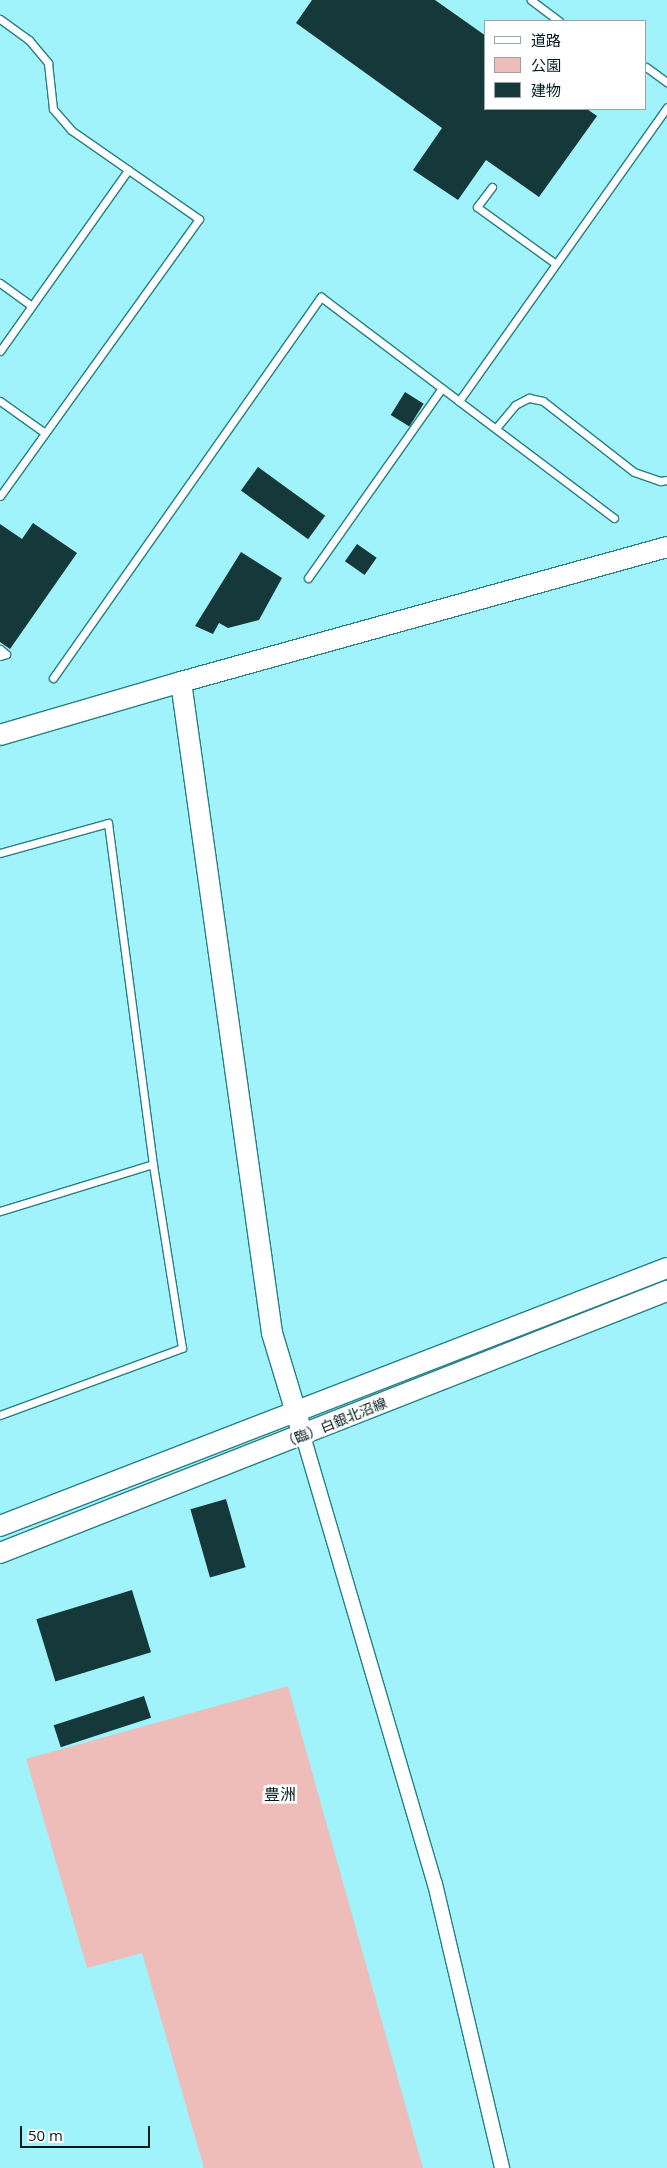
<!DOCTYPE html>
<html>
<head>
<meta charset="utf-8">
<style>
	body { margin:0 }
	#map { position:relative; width:667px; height:2168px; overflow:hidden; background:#a0f3fb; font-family:"Open Sans","Noto Sans JP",sans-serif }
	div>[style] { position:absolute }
	.green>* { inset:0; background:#eebdba }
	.building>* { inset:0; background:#15383b; transform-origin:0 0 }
	.roads { filter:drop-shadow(1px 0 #287f86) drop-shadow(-1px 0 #287f86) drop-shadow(0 1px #287f86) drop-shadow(0 -1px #287f86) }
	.lane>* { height:7px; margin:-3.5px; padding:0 3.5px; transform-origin:3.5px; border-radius:3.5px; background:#fff }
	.street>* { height:14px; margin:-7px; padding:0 7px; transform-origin:7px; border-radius:7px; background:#fff }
	.secondary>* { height:20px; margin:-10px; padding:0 10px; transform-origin:10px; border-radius:10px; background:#fff }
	span { translate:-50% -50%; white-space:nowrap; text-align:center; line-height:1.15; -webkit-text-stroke:5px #fff; paint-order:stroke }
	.street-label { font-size:14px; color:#02191b }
	.quarter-label { font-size:16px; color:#02191b }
	.legend { position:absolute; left:484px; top:20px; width:162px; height:90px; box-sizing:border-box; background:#fff; border:1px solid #9aa3a4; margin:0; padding:6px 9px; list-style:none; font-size:15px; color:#02191b }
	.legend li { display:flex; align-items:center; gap:10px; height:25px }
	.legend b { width:25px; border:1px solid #9aa3a4 }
	.scale { position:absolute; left:20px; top:2126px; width:130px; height:22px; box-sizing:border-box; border:2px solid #02191b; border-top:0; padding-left:6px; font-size:15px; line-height:18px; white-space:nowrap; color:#02191b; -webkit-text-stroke:4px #fff; paint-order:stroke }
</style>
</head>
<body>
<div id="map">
	<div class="green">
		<div style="clip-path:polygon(288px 1686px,423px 2168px,204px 2168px,142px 1953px,87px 1968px,26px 1759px)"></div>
	</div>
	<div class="building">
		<div style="clip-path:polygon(312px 0,435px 0,486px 36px,486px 109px,587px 109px,597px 116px,539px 197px,486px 160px,458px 200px,413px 170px,442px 128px,296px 23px)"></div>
		<div style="left:405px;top:392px;width:22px;height:27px;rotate:32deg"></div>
		<div style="left:258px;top:467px;width:83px;height:29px;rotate:36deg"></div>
		<div style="clip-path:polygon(33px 523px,77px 553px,10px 649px,0 642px,0 524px,22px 539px)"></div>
		<div style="left:357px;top:544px;width:24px;height:21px;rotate:35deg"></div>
		<div style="clip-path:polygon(241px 552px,282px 578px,259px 620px,228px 628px,219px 623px,213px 634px,195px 626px)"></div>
		<div style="left:226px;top:1499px;width:71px;height:37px;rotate:74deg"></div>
		<div style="left:132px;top:1590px;width:65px;height:100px;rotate:73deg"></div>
		<div style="left:144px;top:1696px;width:23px;height:95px;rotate:72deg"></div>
	</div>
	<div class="roads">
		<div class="lane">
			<div style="left:531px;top:0;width:35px;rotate:37deg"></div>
			<div style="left:0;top:19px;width:36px;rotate:36deg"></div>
			<div style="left:29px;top:40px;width:30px;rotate:50deg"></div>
			<div style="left:48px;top:63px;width:46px;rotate:83.8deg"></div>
			<div style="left:53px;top:109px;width:28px;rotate:49deg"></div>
			<div style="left:71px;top:130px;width:156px;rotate:34.8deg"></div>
			<div style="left:199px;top:219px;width:341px;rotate:125.7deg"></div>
			<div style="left:646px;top:67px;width:26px;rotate:36deg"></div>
			<div style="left:492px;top:187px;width:25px;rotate:127deg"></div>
			<div style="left:477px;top:207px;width:97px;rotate:35.8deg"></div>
			<div style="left:0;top:283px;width:39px;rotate:36deg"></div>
			<div style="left:0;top:351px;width:222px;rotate:-54.7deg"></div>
			<div style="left:0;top:401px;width:55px;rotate:35.4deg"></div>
			<div style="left:496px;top:428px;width:30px;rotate:-50deg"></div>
			<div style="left:515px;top:405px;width:16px;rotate:-27deg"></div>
			<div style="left:529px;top:398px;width:14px;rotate:12deg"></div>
			<div style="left:543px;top:401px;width:115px;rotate:38deg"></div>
			<div style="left:634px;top:472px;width:28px;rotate:19deg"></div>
			<div style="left:660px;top:481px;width:7px;rotate:-8deg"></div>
			<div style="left:614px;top:518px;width:194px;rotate:-143deg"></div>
			<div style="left:459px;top:401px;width:360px;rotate:-54.7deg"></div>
			<div style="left:308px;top:578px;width:232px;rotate:-54.8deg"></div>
			<div style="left:0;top:649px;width:8px;rotate:40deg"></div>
			<div style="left:6px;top:654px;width:6px;rotate:162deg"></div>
			<div style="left:53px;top:678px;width:466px;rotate:-54.9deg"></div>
			<div style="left:321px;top:297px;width:173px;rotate:37deg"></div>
			<div style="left:0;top:853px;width:112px;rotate:-15.5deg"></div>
			<div style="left:108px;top:823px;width:344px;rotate:82.5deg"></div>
			<div style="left:153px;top:1164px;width:160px;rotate:162.9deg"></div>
			<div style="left:0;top:1415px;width:194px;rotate:-20.2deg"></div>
			<div style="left:182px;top:1348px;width:186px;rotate:-99deg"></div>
		</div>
		<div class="street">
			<div style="left:303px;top:1436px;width:467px;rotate:73.6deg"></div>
			<div style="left:435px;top:1884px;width:292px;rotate:76.7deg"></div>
		</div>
		<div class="secondary">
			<div style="left:181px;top:682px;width:657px;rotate:82.04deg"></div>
			<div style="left:272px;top:1333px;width:108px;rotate:73.2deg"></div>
			<div style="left:0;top:735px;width:189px;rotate:-16.3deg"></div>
			<div style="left:181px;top:682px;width:504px;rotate:-15.52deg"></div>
			<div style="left:0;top:1526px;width:715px;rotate:-21.15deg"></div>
			<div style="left:0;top:1553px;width:717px;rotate:-21.45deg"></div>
		</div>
	</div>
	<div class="street-label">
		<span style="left:334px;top:1423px;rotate:-22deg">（臨）白銀北沼線</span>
	</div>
	<div class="quarter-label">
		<span style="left:280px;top:1794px">豊洲</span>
	</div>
	<ul class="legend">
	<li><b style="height:6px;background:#fff"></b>道路</li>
	<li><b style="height:14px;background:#eebdba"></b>公園</li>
	<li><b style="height:14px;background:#15383b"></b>建物</li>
	</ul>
	<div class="scale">50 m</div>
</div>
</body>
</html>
